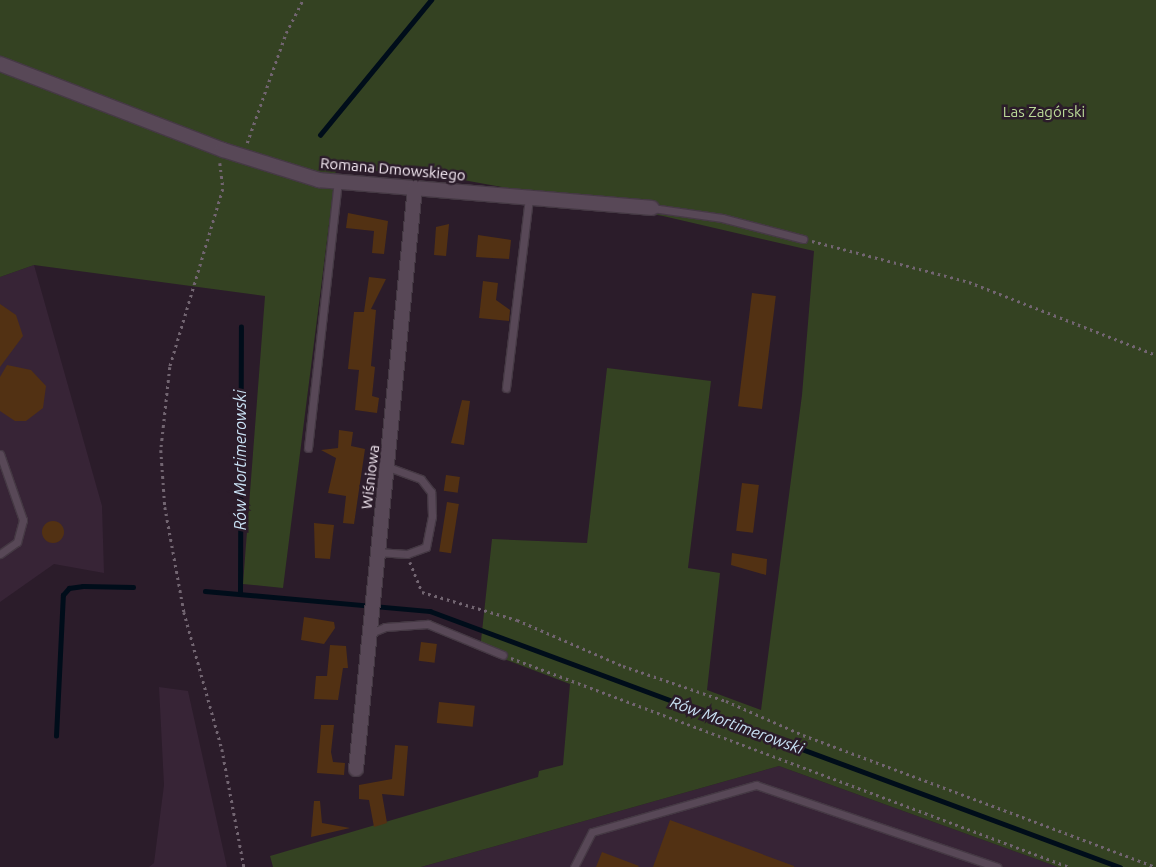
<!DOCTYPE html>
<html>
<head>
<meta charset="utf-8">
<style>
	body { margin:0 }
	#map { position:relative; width:1156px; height:867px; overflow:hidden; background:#2b1c2a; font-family:Ubuntu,sans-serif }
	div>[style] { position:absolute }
	.built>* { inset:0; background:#372436 }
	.green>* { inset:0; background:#344222 }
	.stream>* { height:4.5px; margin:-2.25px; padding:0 2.25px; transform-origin:2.25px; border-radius:2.25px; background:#000d1a }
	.building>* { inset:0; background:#523113; transform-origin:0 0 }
	.round { border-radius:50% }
	.path>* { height:2.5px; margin-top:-1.25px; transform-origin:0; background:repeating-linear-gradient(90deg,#726571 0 2.5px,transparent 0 6.5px) }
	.roads { filter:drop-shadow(1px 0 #453944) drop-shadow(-1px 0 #453944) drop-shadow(0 1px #453944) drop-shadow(0 -1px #453944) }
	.lane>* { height:7px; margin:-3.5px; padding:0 3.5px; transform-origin:3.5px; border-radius:3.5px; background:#584857 }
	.street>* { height:14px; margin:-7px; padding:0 7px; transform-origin:7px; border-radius:7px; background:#584857 }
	span { translate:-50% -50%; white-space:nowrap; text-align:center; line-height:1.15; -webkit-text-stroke:5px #2b1c2a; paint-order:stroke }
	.park-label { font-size:15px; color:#bad997 }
	.street-label { font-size:15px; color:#f8edf7 }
	.water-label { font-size:16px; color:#cbe4f7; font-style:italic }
</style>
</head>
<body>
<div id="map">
	<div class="built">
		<div style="clip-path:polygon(34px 265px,102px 506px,104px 573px,54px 564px,0 602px,0 277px)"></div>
		<div style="clip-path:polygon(159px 687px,188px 691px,227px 867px,149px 867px,154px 863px,164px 785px)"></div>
		<div style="clip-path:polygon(779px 766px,1058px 867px,421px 867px)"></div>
	</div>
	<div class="green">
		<div style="clip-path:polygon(0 0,1156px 0,1156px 867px,1058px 867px,779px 766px,421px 867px,273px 867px,270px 856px,538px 777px,539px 771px,563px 765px,570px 684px,480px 650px,492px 539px,587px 543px,607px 368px,711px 381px,688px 568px,720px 573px,707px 690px,761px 710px,802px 395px,814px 251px,663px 216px,430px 174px,336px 169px,283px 588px,243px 584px,265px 296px,34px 265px,0 277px)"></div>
	</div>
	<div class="stream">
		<div style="left:320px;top:135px;width:175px;rotate:-50.6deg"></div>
		<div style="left:205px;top:591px;width:226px;rotate:5.1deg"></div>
		<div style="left:430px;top:611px;width:736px;rotate:20.36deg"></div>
		<div style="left:240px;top:593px;width:266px;rotate:-89.8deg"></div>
		<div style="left:56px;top:736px;width:141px;rotate:-87.2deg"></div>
		<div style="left:63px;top:595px;width:9px;rotate:-49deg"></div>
		<div style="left:69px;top:588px;width:14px;rotate:-8deg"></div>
		<div style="left:83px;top:586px;width:50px;rotate:1.1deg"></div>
	</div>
	<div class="building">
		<div style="clip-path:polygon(348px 213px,388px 221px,384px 254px,372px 253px,374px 231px,346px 228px)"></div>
		<div style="clip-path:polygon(449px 224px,446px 256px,434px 255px,436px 227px)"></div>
		<div style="clip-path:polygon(478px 235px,511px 240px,509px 259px,476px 257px)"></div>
		<div style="clip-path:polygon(369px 277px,386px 279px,371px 309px,376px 310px,371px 366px,375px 367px,372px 396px,379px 398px,377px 413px,355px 410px,359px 370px,348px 369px,354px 312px,364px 312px)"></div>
		<div style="clip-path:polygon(483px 281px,498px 283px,496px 300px,510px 310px,509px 321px,479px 318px)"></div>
		<div style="left:752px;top:293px;width:24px;height:114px;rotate:7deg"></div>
		<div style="clip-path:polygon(0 304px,16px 315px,23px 336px,0 367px)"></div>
		<div style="clip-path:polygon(7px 365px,31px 370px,46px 386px,43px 408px,26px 421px,15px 421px,0 411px,0 377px)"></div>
		<div style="clip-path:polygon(462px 400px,470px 401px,464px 445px,451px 443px)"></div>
		<div style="clip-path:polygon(339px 430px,353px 432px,351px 446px,365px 449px,354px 524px,343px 523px,346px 496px,328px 493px,336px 458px,321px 450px,338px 448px)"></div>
		<div style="left:446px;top:475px;width:14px;height:16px;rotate:8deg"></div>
		<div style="left:742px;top:483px;width:17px;height:48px;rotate:7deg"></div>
		<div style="left:447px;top:502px;width:12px;height:50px;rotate:9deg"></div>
		<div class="round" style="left:42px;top:521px;width:22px;height:22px"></div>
		<div style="clip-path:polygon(314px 523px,334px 525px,330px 559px,315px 558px)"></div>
		<div style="clip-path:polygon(732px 553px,767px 559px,766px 575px,731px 565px)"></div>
		<div style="clip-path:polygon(304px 617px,334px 622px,335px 628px,324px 644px,301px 640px)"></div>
		<div style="left:421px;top:642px;width:16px;height:19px;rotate:7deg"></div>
		<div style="clip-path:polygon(330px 645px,346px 646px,348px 668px,343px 668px,338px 700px,314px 699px,316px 676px,327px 676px)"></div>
		<div style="left:439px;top:702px;width:36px;height:21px;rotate:6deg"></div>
		<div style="clip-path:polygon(321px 725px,334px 725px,331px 752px,333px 762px,345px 763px,344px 775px,317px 773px)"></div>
		<div style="clip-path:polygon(395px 745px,408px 746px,404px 796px,382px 794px,387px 823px,374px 827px,369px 800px,359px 799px,359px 785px,392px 779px)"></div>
		<div style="clip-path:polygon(314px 801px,320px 801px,322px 823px,350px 828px,311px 837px)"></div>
		<div style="clip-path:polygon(670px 820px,794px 866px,794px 867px,653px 867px)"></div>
		<div style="clip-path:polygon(602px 852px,639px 866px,638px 867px,596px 867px)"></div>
	</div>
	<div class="path">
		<div style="left:247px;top:143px;width:117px;rotate:-70.5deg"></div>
		<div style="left:286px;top:33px;width:37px;rotate:-63deg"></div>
		<div style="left:220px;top:163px;width:26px;rotate:83deg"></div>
		<div style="left:223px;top:189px;width:186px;rotate:106.6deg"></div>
		<div style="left:170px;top:367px;width:83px;rotate:96.2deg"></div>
		<div style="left:161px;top:450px;width:57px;rotate:86deg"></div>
		<div style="left:165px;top:507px;width:107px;rotate:79.7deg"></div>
		<div style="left:184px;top:612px;width:142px;rotate:74.5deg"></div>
		<div style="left:222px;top:749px;width:120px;rotate:79.4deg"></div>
		<div style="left:812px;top:241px;width:162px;rotate:14.6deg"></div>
		<div style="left:969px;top:282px;width:201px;rotate:21.3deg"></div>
		<div style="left:410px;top:562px;width:32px;rotate:68deg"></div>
		<div style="left:422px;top:592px;width:99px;rotate:16.4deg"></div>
		<div style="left:517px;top:620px;width:116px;rotate:23.5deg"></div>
		<div style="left:623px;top:666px;width:109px;rotate:18.8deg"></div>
		<div style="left:726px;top:701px;width:84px;rotate:23.8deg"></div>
		<div style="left:803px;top:735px;width:377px;rotate:20.5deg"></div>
		<div style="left:511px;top:658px;width:596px;rotate:20.53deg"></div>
	</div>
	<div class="roads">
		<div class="lane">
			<div style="left:652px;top:208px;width:71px;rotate:8.1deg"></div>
			<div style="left:722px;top:218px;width:84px;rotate:14.5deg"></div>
			<div style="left:506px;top:388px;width:192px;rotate:-83.1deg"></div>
			<div style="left:308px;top:448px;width:268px;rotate:-83.6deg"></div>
			<div style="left:0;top:454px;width:70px;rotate:70.8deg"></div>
			<div style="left:23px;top:520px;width:23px;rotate:105deg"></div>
			<div style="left:17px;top:542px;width:21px;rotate:145deg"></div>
			<div style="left:377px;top:552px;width:30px;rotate:4deg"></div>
			<div style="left:407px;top:554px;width:20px;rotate:-20deg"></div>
			<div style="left:426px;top:547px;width:32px;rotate:-79deg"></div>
			<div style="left:432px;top:516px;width:24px;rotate:-92deg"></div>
			<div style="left:431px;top:492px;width:16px;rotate:-128deg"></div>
			<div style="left:421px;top:479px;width:35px;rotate:-160deg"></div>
			<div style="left:368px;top:634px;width:18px;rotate:-22deg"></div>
			<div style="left:385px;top:627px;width:43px;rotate:-4deg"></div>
			<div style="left:428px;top:624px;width:81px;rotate:22.5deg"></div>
			<div style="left:574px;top:867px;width:39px;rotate:-63deg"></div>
			<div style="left:592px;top:832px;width:171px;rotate:-16deg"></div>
			<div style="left:756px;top:785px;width:255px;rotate:18.8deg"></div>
		</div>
		<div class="street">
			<div style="left:0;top:64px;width:239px;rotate:21.1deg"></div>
			<div style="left:223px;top:150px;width:101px;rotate:17.4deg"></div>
			<div style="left:319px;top:180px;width:334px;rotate:4.8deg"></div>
			<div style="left:356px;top:769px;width:584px;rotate:-84.2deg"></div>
		</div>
	</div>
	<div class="park-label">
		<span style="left:1044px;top:112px">Las Zagórski</span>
	</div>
	<div class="street-label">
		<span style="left:393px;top:169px;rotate:5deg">Romana Dmowskiego</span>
		<span style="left:370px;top:477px;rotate:-83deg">Wiśniowa</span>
	</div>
	<div class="water-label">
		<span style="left:240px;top:460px;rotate:-90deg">Rów Mortimerowski</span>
		<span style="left:737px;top:725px;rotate:20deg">Rów Mortimerowski</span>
	</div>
</div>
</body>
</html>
